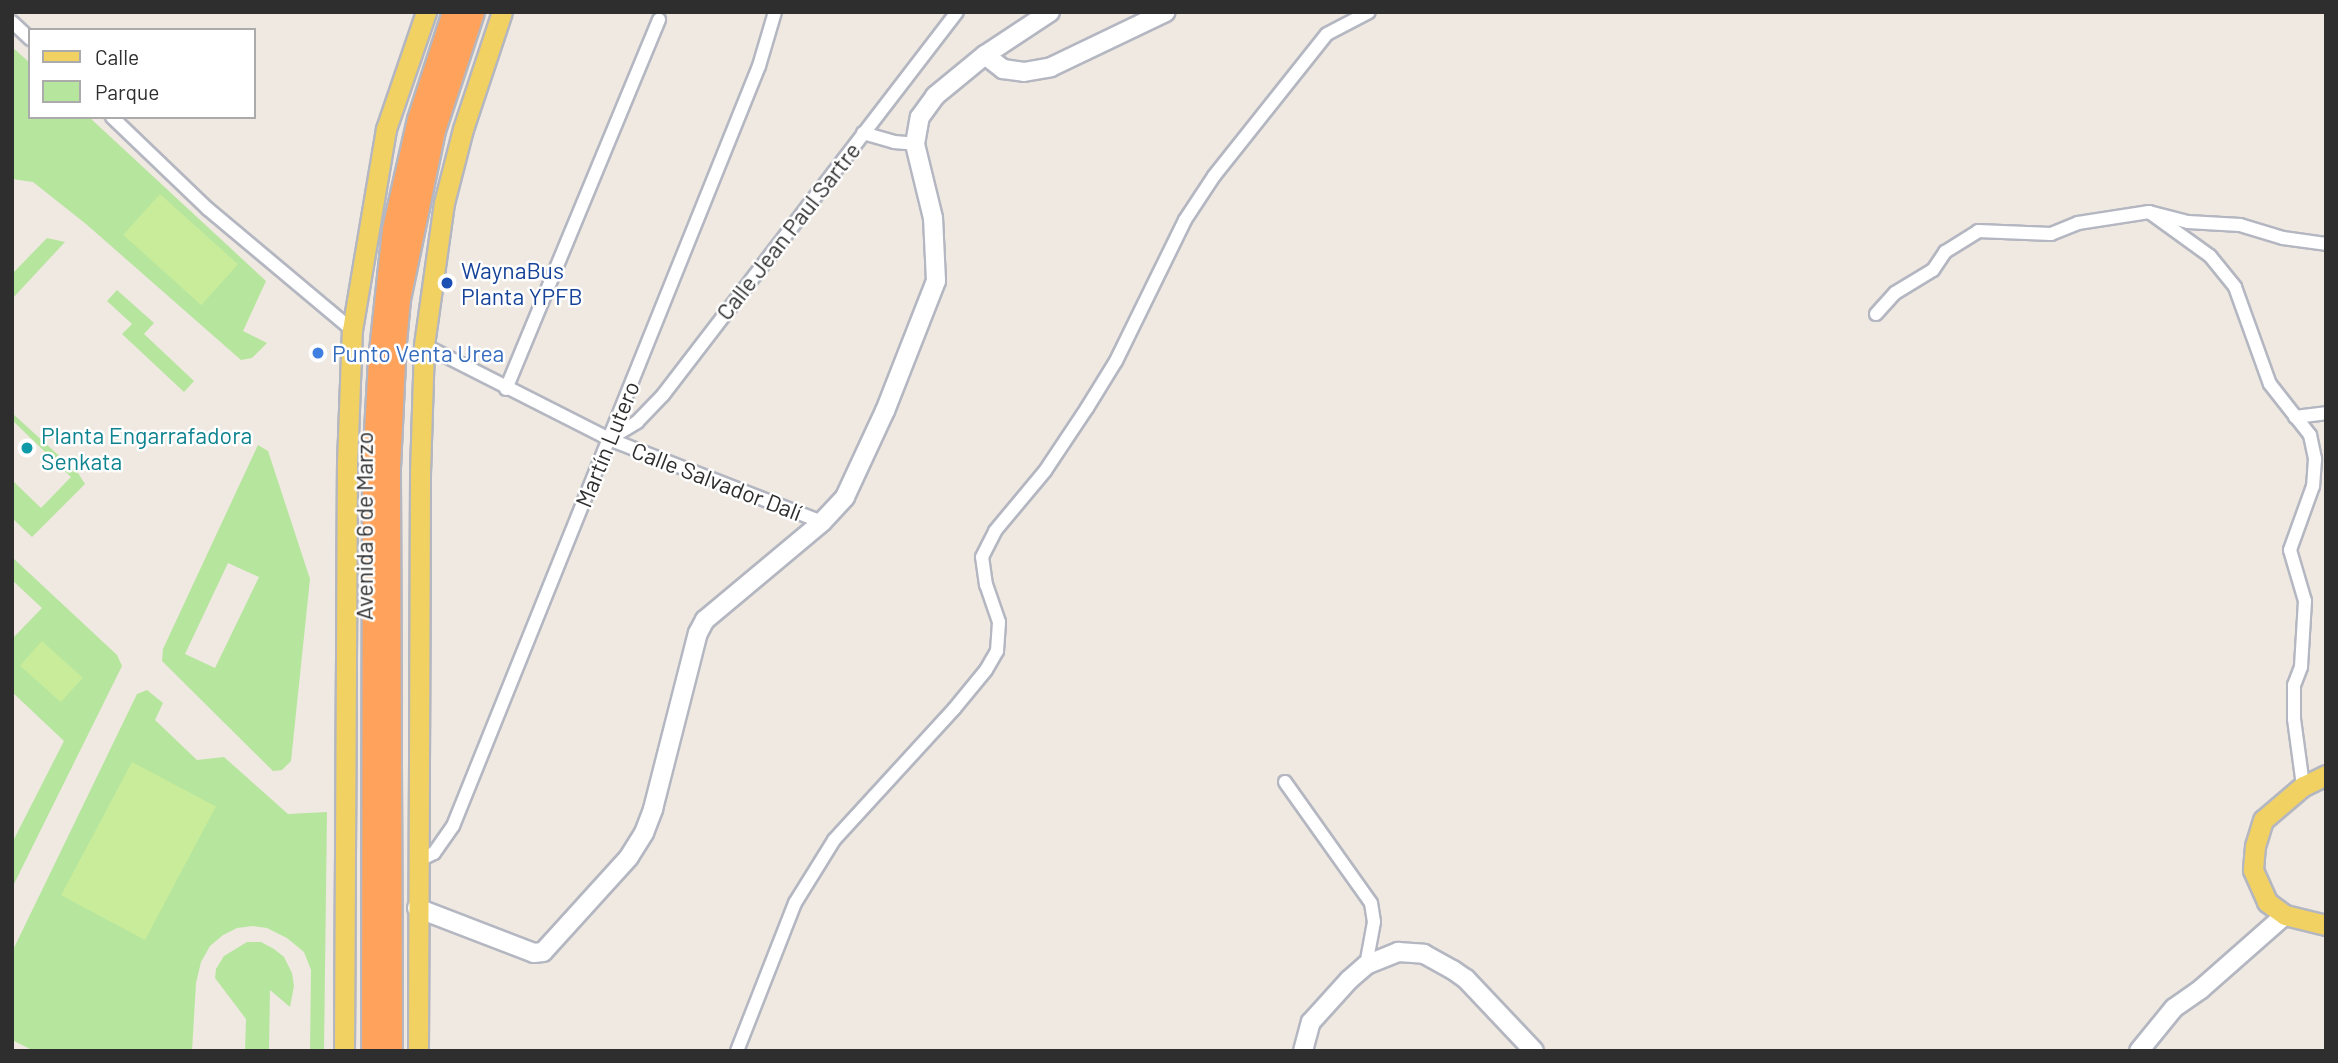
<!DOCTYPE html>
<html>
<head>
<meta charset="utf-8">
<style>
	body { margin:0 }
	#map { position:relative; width:2338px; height:1063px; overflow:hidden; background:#efe9e1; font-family:Barlow,sans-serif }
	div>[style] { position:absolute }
	.green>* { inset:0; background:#b6e59e }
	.pitch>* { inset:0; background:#c9ec9a; transform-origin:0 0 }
	.roads { filter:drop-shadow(2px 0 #b4b7c1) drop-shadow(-2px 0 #b4b7c1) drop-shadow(0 2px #b4b7c1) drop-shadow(0 -2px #b4b7c1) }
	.street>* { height:12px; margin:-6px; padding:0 6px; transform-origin:6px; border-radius:6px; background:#fff }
	.secondary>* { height:18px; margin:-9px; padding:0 9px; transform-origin:9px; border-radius:9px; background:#fff }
	.primary>* { height:19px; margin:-9.5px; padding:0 9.5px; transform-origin:9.5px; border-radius:9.5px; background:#f2d163 }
	.highway>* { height:21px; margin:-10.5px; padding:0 10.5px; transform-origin:10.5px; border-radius:10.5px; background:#ffa35c }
	.dots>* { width:19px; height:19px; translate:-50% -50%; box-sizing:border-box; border:4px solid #fff; border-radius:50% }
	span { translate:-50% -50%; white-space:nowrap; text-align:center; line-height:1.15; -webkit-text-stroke:5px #fff; paint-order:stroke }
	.street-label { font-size:23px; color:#2e2e2e }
	.transit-label { font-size:23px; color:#164399 }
	.left { translate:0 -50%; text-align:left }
	.shop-label { font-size:23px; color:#366cbe }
	.culture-label { font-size:23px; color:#0d838f }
	.frame { position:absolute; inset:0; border:14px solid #2e2e2e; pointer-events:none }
	.legend { position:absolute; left:28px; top:28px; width:228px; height:91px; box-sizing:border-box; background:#fff; border:2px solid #ababab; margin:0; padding:9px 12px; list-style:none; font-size:21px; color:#2e2e2e }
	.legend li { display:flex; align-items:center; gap:14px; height:35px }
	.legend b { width:35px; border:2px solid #ababab }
</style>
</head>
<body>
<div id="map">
	<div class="green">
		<div style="clip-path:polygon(12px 47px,30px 63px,30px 117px,89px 117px,266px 281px,243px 331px,267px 343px,252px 358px,241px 360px,86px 224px,33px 182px,12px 179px)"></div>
		<div style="clip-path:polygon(47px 238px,65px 242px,12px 299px,12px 274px)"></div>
		<div style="clip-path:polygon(117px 290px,154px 323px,144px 334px,194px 381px,184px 392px,122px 334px,132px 324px,107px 301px)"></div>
		<div style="clip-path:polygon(12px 413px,78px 473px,85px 484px,32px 537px,12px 518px,12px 480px,41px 508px,71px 477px,12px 420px)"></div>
		<div style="clip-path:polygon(evenodd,258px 445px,268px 451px,310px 579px,291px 761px,282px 770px,273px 771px,162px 661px,163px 649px,258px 445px,228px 563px,259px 577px,215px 668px,185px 654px,228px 563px)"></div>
		<div style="clip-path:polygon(12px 557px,117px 655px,122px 666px,12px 888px,12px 843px,64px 741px,12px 692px,12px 639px,42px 608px,12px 580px)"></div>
		<div style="clip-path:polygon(147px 690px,163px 703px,155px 720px,197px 760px,224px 757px,288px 814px,327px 812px,324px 1051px,310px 1051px,311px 970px,304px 952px,287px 938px,267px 928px,253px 926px,237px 928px,223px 935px,210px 946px,201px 962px,196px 983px,192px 1051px,34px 1051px,12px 1040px,12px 952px,137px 694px)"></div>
		<div style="clip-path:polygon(247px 942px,261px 942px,274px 949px,284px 957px,292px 973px,294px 986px,290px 1007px,270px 990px,269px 1051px,245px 1051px,246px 1019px,215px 978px,216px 969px,224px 956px)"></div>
	</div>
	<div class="pitch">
		<div style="left:160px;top:194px;width:105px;height:55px;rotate:42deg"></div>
		<div style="left:42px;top:641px;width:55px;height:33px;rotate:42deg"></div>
		<div style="left:132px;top:762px;width:95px;height:151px;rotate:28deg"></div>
	</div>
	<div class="roads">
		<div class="street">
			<div style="left:12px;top:22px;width:25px;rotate:43deg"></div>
			<div style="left:112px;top:117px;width:133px;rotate:43.8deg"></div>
			<div style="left:208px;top:209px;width:188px;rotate:40deg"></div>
			<div style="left:863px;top:133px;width:32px;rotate:16deg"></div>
			<div style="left:894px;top:142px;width:21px;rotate:5deg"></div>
			<div style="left:2149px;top:212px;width:75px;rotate:35.8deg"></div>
			<div style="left:2210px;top:256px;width:40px;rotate:51deg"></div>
			<div style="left:2235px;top:287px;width:103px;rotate:70.2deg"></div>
			<div style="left:2270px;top:384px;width:65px;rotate:51.9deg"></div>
			<div style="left:2310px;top:435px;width:25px;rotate:78deg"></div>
			<div style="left:2315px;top:459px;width:27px;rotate:94deg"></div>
			<div style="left:2313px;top:486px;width:68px;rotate:109.8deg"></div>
			<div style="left:2290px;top:550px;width:53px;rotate:73.6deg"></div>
			<div style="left:2305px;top:601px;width:66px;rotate:93.5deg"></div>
			<div style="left:2301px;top:667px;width:19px;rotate:111deg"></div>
			<div style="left:2294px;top:685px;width:34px;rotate:90deg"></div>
			<div style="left:2294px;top:719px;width:68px;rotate:82.3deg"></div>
			<div style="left:1876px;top:314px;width:28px;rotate:-48deg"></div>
			<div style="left:1895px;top:293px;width:44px;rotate:-31.2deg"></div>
			<div style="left:1933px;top:270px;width:22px;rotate:-56deg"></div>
			<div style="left:1945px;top:252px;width:39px;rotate:-32deg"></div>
			<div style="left:1978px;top:231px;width:73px;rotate:2.4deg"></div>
			<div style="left:2051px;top:234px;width:29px;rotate:-22deg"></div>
			<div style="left:2078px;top:223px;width:72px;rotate:-8.8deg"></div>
			<div style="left:2149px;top:212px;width:40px;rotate:14.4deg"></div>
			<div style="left:2188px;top:222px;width:52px;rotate:3.3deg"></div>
			<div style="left:2240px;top:225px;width:45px;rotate:16.8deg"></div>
			<div style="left:2283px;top:238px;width:43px;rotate:7.9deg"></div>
			<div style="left:424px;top:345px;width:208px;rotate:26.9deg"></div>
			<div style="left:609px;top:439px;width:229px;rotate:21.3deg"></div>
			<div style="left:506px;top:389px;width:400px;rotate:-67.5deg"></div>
			<div style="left:2295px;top:417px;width:31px;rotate:-7deg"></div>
			<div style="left:609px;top:439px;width:33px;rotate:-31deg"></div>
			<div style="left:637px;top:422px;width:37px;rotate:-46deg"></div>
			<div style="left:663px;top:395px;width:483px;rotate:-52.5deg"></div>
			<div style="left:1285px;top:782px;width:148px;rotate:54.6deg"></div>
			<div style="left:1371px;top:903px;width:19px;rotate:81deg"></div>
			<div style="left:1374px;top:922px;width:44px;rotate:100.5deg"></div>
			<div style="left:418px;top:861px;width:18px;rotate:-27deg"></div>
			<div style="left:434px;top:853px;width:33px;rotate:-55deg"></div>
			<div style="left:453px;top:826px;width:819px;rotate:-68.07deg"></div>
			<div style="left:759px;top:66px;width:56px;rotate:-73.5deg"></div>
			<div style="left:737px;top:1051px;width:159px;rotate:-68.6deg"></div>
			<div style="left:795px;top:903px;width:74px;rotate:-58.2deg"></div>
			<div style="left:834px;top:840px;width:178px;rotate:-47.5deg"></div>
			<div style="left:954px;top:709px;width:50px;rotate:-50.6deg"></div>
			<div style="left:986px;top:670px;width:22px;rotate:-60deg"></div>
			<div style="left:997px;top:651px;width:29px;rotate:-86deg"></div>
			<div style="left:999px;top:622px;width:39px;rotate:-109deg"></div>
			<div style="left:986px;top:585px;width:28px;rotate:-98deg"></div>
			<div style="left:982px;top:557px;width:29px;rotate:-63deg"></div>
			<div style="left:995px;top:531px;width:78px;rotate:-50.2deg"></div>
			<div style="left:1045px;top:471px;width:76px;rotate:-56.3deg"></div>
			<div style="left:1087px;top:408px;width:55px;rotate:-58.3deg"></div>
			<div style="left:1116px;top:361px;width:157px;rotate:-63.9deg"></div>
			<div style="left:1185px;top:220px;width:53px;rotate:-56.6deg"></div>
			<div style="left:1214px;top:176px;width:181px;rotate:-51.5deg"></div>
			<div style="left:1327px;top:34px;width:47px;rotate:-27.6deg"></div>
		</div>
		<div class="secondary">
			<div style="left:985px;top:55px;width:23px;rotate:38deg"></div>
			<div style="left:1003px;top:69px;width:21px;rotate:8deg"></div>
			<div style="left:1024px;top:72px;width:27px;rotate:-10deg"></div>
			<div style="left:1051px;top:67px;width:127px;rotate:-25.6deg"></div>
			<div style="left:417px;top:908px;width:125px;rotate:21deg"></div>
			<div style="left:534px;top:953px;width:9px;rotate:-6deg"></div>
			<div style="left:543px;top:952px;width:128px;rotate:-47.8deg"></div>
			<div style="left:629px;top:857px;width:28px;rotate:-58deg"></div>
			<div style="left:644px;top:833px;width:26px;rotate:-69deg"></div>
			<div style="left:653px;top:809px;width:182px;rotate:-75.7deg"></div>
			<div style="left:698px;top:633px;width:15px;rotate:-62deg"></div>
			<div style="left:705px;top:620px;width:153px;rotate:-39.9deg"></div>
			<div style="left:822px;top:522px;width:34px;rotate:-47deg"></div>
			<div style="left:845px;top:497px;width:95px;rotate:-65.1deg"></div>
			<div style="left:885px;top:411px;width:140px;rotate:-68.6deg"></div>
			<div style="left:936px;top:281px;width:63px;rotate:-92.7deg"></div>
			<div style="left:933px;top:218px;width:76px;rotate:-103.7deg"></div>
			<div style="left:915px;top:144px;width:27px;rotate:-80deg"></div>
			<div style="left:920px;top:117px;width:26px;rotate:-54deg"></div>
			<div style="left:935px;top:96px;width:65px;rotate:-39.4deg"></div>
			<div style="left:985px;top:55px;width:78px;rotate:-33.5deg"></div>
			<div style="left:1303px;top:1051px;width:30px;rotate:-75deg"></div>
			<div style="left:1311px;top:1022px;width:57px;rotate:-47.9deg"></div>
			<div style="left:1349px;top:980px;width:23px;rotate:-41deg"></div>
			<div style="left:1366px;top:965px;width:35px;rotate:-22deg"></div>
			<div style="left:1398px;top:952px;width:26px;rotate:4deg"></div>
			<div style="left:1424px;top:954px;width:33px;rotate:29deg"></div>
			<div style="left:1453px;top:970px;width:16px;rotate:35deg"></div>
			<div style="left:1466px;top:979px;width:99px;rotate:46.6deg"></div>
			<div style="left:2139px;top:1051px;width:55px;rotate:-50.9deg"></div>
			<div style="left:2174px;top:1008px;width:33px;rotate:-35deg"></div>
			<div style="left:2201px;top:989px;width:112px;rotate:-41.4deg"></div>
		</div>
		<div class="primary">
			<div style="left:2326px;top:775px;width:25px;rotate:154deg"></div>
			<div style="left:2303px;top:786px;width:52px;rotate:139.6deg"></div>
			<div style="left:2263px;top:820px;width:27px;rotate:107deg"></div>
			<div style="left:2255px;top:846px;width:24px;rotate:95deg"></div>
			<div style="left:2253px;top:870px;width:35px;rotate:66deg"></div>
			<div style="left:2267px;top:902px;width:22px;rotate:36deg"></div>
			<div style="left:2285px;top:915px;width:42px;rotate:13.7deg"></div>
			<div style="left:344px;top:1051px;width:587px;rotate:-89.71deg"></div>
			<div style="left:347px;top:464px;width:134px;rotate:-87.9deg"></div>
			<div style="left:352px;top:330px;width:204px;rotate:-80.4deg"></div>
			<div style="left:386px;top:129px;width:124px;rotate:-71.1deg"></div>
			<div style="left:418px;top:1051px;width:578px;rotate:-89.8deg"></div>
			<div style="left:420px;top:473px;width:128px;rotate:-88.2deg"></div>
			<div style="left:424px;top:345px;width:143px;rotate:-82deg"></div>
			<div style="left:444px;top:203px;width:76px;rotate:-75.6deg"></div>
			<div style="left:463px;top:129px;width:123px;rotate:-71.6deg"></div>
		</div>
		<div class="highway">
			<div style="left:372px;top:1051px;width:584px;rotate:-89.9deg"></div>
			<div style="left:373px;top:467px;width:107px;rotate:-86.8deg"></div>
			<div style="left:379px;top:360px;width:132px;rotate:-83.9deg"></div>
			<div style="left:393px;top:229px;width:113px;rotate:-77.2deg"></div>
			<div style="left:418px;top:119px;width:113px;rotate:-71.9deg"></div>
			<div style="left:391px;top:1051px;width:584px;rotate:-90.2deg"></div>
			<div style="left:389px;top:467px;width:125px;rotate:-87.3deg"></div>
			<div style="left:395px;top:342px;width:43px;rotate:-84.7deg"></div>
			<div style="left:399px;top:299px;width:173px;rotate:-78.3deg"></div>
			<div style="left:434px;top:130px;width:124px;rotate:-71.7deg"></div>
		</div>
	</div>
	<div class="dots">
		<div style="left:447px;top:283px;background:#1a4fb4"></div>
		<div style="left:318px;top:353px;background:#3f7fe0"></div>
		<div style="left:27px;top:448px;background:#0f9aa8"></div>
	</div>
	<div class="street-label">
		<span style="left:788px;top:231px;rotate:-52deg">Calle Jean Paul Sartre</span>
		<span style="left:607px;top:444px;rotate:-68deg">Martín Lutero</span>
		<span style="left:717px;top:481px;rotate:21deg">Calle Salvador Dalí</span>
		<span style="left:364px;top:526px;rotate:-90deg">Avenida 6 de Marzo</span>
	</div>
	<div class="transit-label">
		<span class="left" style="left:461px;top:283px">WaynaBus<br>Planta YPFB</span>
	</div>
	<div class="shop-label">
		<span class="left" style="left:332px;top:353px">Punto Venta Urea</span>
	</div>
	<div class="culture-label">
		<span class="left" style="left:41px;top:448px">Planta Engarrafadora<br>Senkata</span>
	</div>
	<div class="frame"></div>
	<ul class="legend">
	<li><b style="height:9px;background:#f2d163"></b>Calle</li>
	<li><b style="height:19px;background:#b6e59e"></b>Parque</li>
	</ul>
</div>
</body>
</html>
